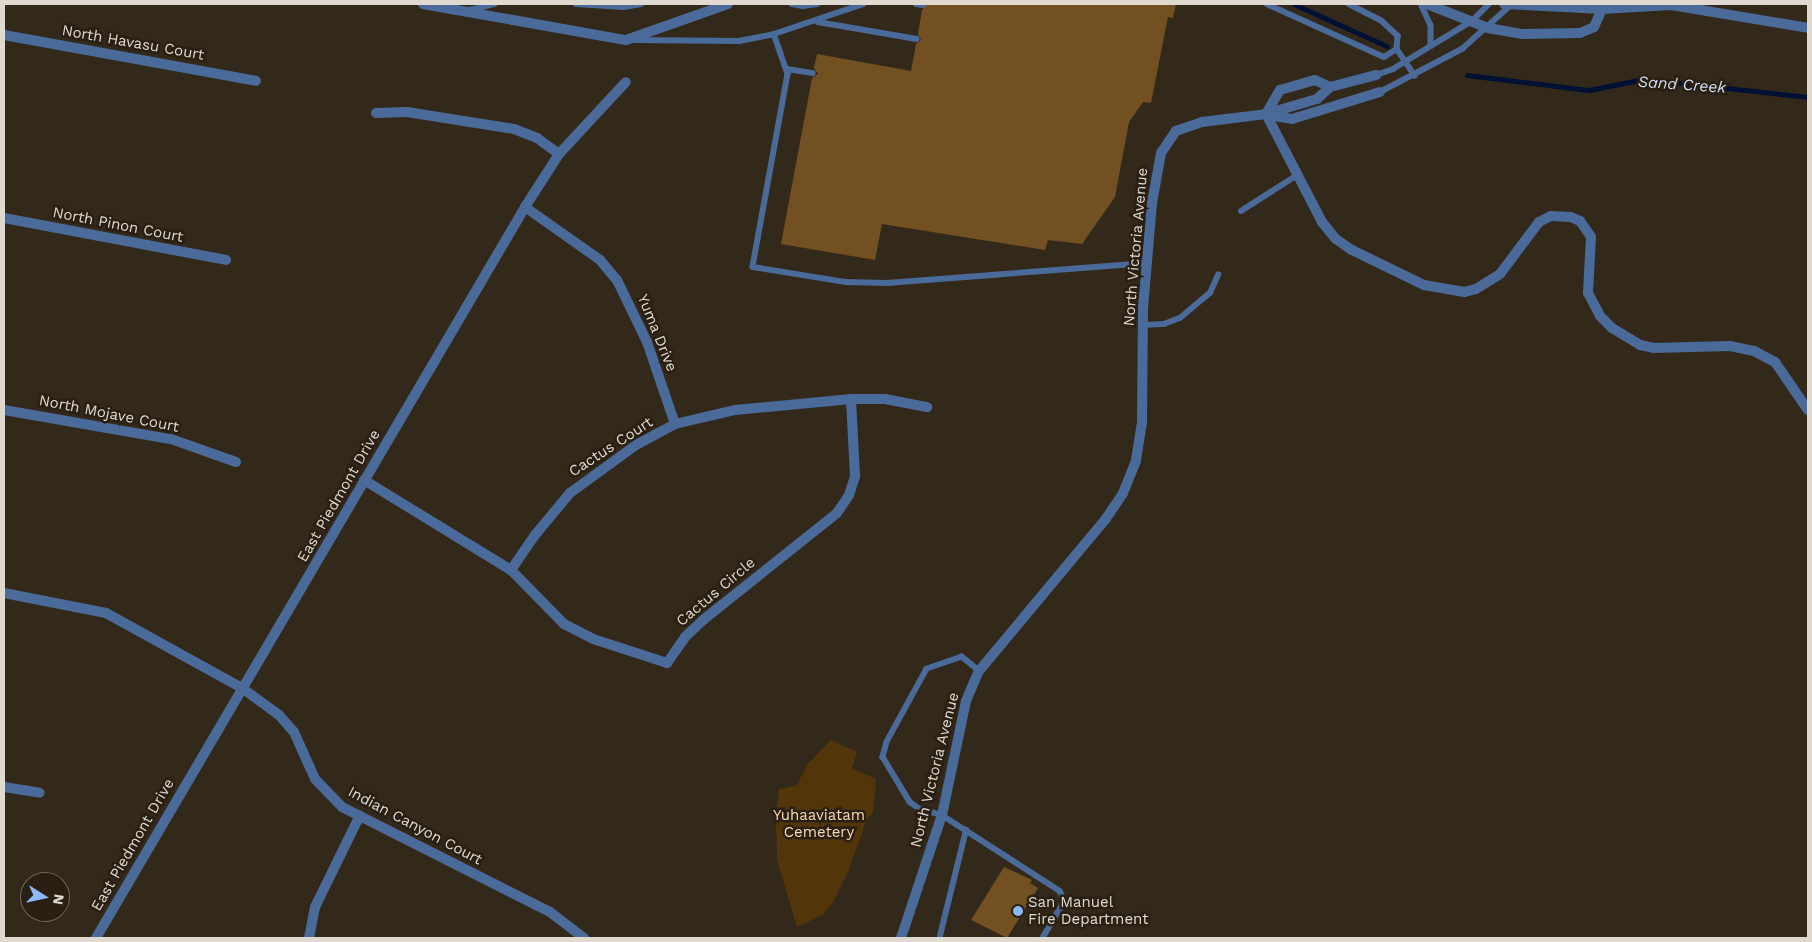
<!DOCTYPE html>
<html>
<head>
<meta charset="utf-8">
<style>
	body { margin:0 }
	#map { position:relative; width:1812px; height:942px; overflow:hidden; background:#33291b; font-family:"Work Sans",sans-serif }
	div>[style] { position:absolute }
	.green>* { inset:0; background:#523609 }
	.stream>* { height:4.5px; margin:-2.25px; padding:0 2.25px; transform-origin:2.25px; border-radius:2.25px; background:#001034 }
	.building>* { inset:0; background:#725021 }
	.service>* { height:5.5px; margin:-2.75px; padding:0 2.75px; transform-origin:2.75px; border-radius:2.75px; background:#4a6a9a }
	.minor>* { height:10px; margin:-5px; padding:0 5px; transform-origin:5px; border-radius:5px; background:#4a6a9a }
	.dots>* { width:14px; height:14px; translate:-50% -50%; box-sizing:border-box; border:2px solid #291f12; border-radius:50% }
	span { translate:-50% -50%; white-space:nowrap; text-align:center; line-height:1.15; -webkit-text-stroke:5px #291f12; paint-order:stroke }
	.street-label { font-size:15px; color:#e0d9d0 }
	.park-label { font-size:15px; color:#f8d8b0 }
	.poi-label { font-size:15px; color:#e0d9d0 }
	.left { translate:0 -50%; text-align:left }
	.water-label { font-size:16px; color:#d1dff4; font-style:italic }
	.frame { position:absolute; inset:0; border:5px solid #e0d9d0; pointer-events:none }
	.north { position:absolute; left:20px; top:872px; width:50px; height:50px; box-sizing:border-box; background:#291f12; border:1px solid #72695e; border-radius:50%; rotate:100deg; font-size:14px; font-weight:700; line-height:20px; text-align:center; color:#e0d9d0 }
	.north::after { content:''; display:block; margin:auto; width:18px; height:22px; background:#8db9fc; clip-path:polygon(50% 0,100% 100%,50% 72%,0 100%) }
</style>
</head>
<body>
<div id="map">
	<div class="green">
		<div style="clip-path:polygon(831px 740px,857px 752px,852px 768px,876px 779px,873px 813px,867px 819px,848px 872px,833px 902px,824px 914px,797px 927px,777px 860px,776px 819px,779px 789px,796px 786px,808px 764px)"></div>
	</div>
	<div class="stream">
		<div style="left:1294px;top:4px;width:102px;rotate:24.3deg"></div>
		<div style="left:1467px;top:75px;width:124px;rotate:7deg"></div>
		<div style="left:1590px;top:90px;width:54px;rotate:-11.7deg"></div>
		<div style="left:1643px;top:79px;width:166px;rotate:6.2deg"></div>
	</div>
	<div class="building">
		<div style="clip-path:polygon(927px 4px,1176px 4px,1173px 18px,1168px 17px,1151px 103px,1143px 102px,1129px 122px,1115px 197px,1082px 244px,1048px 240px,1045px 250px,882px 224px,875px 260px,781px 244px,812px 78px,818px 74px,814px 68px,817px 54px,911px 71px,916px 44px,921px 40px,918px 34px,922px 10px)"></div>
		<div style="clip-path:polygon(1004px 867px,1032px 880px,1030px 883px,1038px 888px,1007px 938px,971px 920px)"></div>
	</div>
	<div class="service">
		<div style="left:576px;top:4px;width:48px;rotate:3.6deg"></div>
		<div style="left:624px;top:7px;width:17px;rotate:-10deg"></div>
		<div style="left:792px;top:4px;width:11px;rotate:10deg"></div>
		<div style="left:803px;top:6px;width:14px;rotate:-8deg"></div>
		<div style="left:916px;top:4px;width:7px;rotate:8deg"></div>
		<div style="left:1267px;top:4px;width:128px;rotate:24.4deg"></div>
		<div style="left:1384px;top:57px;width:15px;rotate:-32deg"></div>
		<div style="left:1349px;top:4px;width:37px;rotate:27deg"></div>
		<div style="left:1382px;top:21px;width:22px;rotate:43deg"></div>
		<div style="left:1398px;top:36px;width:13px;rotate:94deg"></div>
		<div style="left:1397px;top:49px;width:32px;rotate:56deg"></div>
		<div style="left:1421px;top:4px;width:23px;rotate:65deg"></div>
		<div style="left:1431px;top:25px;width:21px;rotate:90deg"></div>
		<div style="left:470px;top:10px;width:25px;rotate:-14deg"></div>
		<div style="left:818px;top:22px;width:100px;rotate:9.7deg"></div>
		<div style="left:774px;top:34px;width:42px;rotate:70.7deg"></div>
		<div style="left:788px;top:74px;width:196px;rotate:100.3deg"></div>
		<div style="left:753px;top:267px;width:94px;rotate:9.2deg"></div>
		<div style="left:846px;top:282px;width:41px;rotate:1.4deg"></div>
		<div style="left:887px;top:283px;width:261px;rotate:-4.4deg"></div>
		<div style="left:633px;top:40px;width:106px;rotate:0.5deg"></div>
		<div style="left:739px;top:41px;width:36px;rotate:-11deg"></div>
		<div style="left:774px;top:34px;width:94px;rotate:-18.6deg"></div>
		<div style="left:787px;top:69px;width:26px;rotate:9deg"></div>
		<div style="left:1376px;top:75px;width:18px;rotate:-19deg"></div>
		<div style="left:1393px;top:69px;width:92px;rotate:-31.3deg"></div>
		<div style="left:1472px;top:21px;width:24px;rotate:-45deg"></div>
		<div style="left:1380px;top:92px;width:93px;rotate:-27.7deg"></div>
		<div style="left:1462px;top:49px;width:66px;rotate:-41.9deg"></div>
		<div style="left:1241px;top:211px;width:65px;rotate:-32.5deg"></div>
		<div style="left:1143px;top:325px;width:21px;rotate:-3deg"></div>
		<div style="left:1164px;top:324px;width:17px;rotate:-21deg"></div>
		<div style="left:1180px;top:318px;width:39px;rotate:-40deg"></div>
		<div style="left:1210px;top:293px;width:20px;rotate:-66deg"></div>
		<div style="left:979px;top:671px;width:22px;rotate:-141deg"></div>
		<div style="left:962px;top:657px;width:37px;rotate:161deg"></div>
		<div style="left:927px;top:669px;width:83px;rotate:118.7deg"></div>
		<div style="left:887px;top:742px;width:16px;rotate:105deg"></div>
		<div style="left:883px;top:757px;width:52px;rotate:59deg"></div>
		<div style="left:910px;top:802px;width:12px;rotate:35deg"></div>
		<div style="left:920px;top:809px;width:23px;rotate:15deg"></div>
		<div style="left:942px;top:815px;width:140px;rotate:32.8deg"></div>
		<div style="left:1060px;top:891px;width:11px;rotate:63deg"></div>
		<div style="left:1065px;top:901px;width:43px;rotate:120.7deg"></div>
		<div style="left:940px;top:936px;width:109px;rotate:-76.2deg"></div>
	</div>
	<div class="minor">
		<div style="left:423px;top:4px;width:206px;rotate:10.1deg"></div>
		<div style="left:626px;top:40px;width:108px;rotate:-19.4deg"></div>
		<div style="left:1427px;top:4px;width:66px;rotate:21.5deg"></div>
		<div style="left:1488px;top:28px;width:34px;rotate:10deg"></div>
		<div style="left:1521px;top:34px;width:59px;rotate:-1deg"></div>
		<div style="left:1580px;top:33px;width:15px;rotate:-23deg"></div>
		<div style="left:1594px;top:27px;width:20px;rotate:-66deg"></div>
		<div style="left:1504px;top:4px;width:98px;rotate:2.9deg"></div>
		<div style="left:1602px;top:9px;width:69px;rotate:-3.3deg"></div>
		<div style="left:1671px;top:5px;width:139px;rotate:9.5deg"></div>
		<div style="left:4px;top:35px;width:256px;rotate:10.3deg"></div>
		<div style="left:376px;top:113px;width:31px;rotate:-2deg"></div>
		<div style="left:407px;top:112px;width:108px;rotate:9deg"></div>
		<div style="left:514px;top:129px;width:25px;rotate:21deg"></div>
		<div style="left:537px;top:138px;width:27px;rotate:36deg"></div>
		<div style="left:1266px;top:114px;width:122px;rotate:62.6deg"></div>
		<div style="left:1322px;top:222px;width:22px;rotate:51deg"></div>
		<div style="left:1336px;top:239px;width:19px;rotate:35deg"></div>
		<div style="left:1352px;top:250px;width:80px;rotate:25.9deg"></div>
		<div style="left:1424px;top:285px;width:41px;rotate:9.9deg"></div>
		<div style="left:1464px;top:292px;width:12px;rotate:-14deg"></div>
		<div style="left:1476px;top:289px;width:28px;rotate:-32deg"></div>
		<div style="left:1500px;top:274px;width:65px;rotate:-53.1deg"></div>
		<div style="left:1539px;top:222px;width:13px;rotate:-27deg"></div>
		<div style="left:1551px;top:216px;width:20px;rotate:3deg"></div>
		<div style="left:1571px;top:217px;width:10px;rotate:24deg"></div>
		<div style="left:1580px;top:221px;width:19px;rotate:55deg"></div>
		<div style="left:1591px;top:237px;width:56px;rotate:93.1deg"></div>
		<div style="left:1588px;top:293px;width:26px;rotate:62deg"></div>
		<div style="left:1600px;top:316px;width:17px;rotate:45deg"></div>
		<div style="left:1612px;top:328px;width:33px;rotate:31deg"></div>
		<div style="left:1640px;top:345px;width:14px;rotate:12deg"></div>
		<div style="left:1654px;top:348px;width:76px;rotate:-1.5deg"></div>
		<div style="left:1730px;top:346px;width:25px;rotate:12deg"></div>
		<div style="left:1754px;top:351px;width:24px;rotate:28deg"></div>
		<div style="left:1775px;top:362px;width:58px;rotate:55.5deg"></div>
		<div style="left:1266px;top:114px;width:28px;rotate:-60deg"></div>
		<div style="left:1280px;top:90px;width:36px;rotate:-16deg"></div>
		<div style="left:1315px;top:80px;width:17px;rotate:25deg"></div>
		<div style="left:1267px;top:115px;width:25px;rotate:9deg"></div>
		<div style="left:1292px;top:119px;width:92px;rotate:-17.1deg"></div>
		<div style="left:525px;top:207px;width:92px;rotate:35.2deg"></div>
		<div style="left:600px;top:260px;width:26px;rotate:50deg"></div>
		<div style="left:617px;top:280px;width:69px;rotate:64.2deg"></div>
		<div style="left:647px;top:342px;width:87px;rotate:71.1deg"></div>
		<div style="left:4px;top:218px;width:226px;rotate:10.7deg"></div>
		<div style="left:4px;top:410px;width:169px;rotate:9.9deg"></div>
		<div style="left:171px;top:439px;width:69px;rotate:19.5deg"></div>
		<div style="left:364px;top:480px;width:172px;rotate:31.5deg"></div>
		<div style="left:511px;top:570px;width:76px;rotate:45.5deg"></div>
		<div style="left:564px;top:624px;width:33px;rotate:27deg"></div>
		<div style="left:593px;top:639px;width:78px;rotate:18deg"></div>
		<div style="left:667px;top:663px;width:32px;rotate:-55deg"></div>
		<div style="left:685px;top:637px;width:25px;rotate:-43deg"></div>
		<div style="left:703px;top:620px;width:171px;rotate:-38.6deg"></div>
		<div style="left:837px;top:513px;width:22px;rotate:-56deg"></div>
		<div style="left:849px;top:495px;width:20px;rotate:-72deg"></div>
		<div style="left:855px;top:476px;width:77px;rotate:-93deg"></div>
		<div style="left:511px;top:570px;width:42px;rotate:-55.6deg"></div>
		<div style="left:535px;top:535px;width:55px;rotate:-50.2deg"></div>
		<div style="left:570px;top:493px;width:82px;rotate:-36deg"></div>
		<div style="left:636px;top:445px;width:44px;rotate:-28.3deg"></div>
		<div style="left:675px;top:424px;width:62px;rotate:-13.1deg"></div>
		<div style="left:735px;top:410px;width:117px;rotate:-5.4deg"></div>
		<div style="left:851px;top:399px;width:34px"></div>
		<div style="left:885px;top:399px;width:43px;rotate:10.8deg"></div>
		<div style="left:4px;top:593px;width:104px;rotate:11.1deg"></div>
		<div style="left:106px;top:613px;width:155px;rotate:28.9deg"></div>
		<div style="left:242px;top:688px;width:46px;rotate:36.1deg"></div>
		<div style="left:279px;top:715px;width:23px;rotate:49deg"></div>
		<div style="left:294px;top:732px;width:51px;rotate:65.9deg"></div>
		<div style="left:315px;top:779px;width:39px;rotate:46deg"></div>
		<div style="left:342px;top:807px;width:233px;rotate:26.8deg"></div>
		<div style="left:550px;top:912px;width:43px;rotate:37.4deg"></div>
		<div style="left:4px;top:787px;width:36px;rotate:9deg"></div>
		<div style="left:96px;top:938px;width:848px;rotate:-59.59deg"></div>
		<div style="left:525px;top:207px;width:63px;rotate:-57.3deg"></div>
		<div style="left:559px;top:154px;width:98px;rotate:-47.1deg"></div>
		<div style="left:309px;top:938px;width:32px;rotate:-79deg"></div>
		<div style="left:315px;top:907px;width:102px;rotate:-63.9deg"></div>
		<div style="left:901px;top:938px;width:130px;rotate:-71.6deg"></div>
		<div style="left:942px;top:815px;width:116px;rotate:-78.1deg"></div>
		<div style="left:966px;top:701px;width:33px;rotate:-67deg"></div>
		<div style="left:979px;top:671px;width:197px;rotate:-50.2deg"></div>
		<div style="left:1105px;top:520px;width:32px;rotate:-56deg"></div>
		<div style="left:1123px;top:493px;width:35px;rotate:-68deg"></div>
		<div style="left:1136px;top:460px;width:38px;rotate:-81deg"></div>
		<div style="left:1142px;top:422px;width:114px;rotate:-89.5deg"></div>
		<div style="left:1143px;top:308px;width:105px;rotate:-85.1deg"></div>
		<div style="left:1152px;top:203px;width:51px;rotate:-79.8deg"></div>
		<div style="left:1161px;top:153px;width:27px;rotate:-56deg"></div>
		<div style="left:1176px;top:131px;width:28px;rotate:-19deg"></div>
		<div style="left:1202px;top:122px;width:64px;rotate:-7.1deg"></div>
		<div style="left:1266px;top:114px;width:53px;rotate:-16.4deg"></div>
		<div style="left:1317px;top:99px;width:18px;rotate:-43deg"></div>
		<div style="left:1330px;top:87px;width:48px;rotate:-14.6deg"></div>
	</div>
	<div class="dots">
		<div style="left:1018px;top:911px;background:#8db9fc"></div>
	</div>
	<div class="street-label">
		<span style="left:133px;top:43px;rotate:10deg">North Havasu Court</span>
		<span style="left:118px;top:225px;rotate:11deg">North Pinon Court</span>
		<span style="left:1136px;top:247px;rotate:-85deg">North Victoria Avenue</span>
		<span style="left:657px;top:333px;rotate:68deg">Yuma Drive</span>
		<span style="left:109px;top:414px;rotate:11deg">North Mojave Court</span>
		<span style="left:611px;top:447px;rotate:-33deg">Cactus Court</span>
		<span style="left:339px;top:496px;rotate:-60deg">East Piedmont Drive</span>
		<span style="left:716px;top:592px;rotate:-40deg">Cactus Circle</span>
		<span style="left:935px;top:770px;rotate:-76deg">North Victoria Avenue</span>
		<span style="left:415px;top:826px;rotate:28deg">Indian Canyon Court</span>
		<span style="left:133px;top:845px;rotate:-60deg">East Piedmont Drive</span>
	</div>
	<div class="park-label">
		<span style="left:819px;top:824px">Yuhaaviatam<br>Cemetery</span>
	</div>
	<div class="poi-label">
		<span class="left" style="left:1028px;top:911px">San Manuel<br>Fire Department</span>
	</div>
	<div class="water-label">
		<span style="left:1682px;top:85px;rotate:4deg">Sand Creek</span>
	</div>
	<div class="frame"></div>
	<div class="north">N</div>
</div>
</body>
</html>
